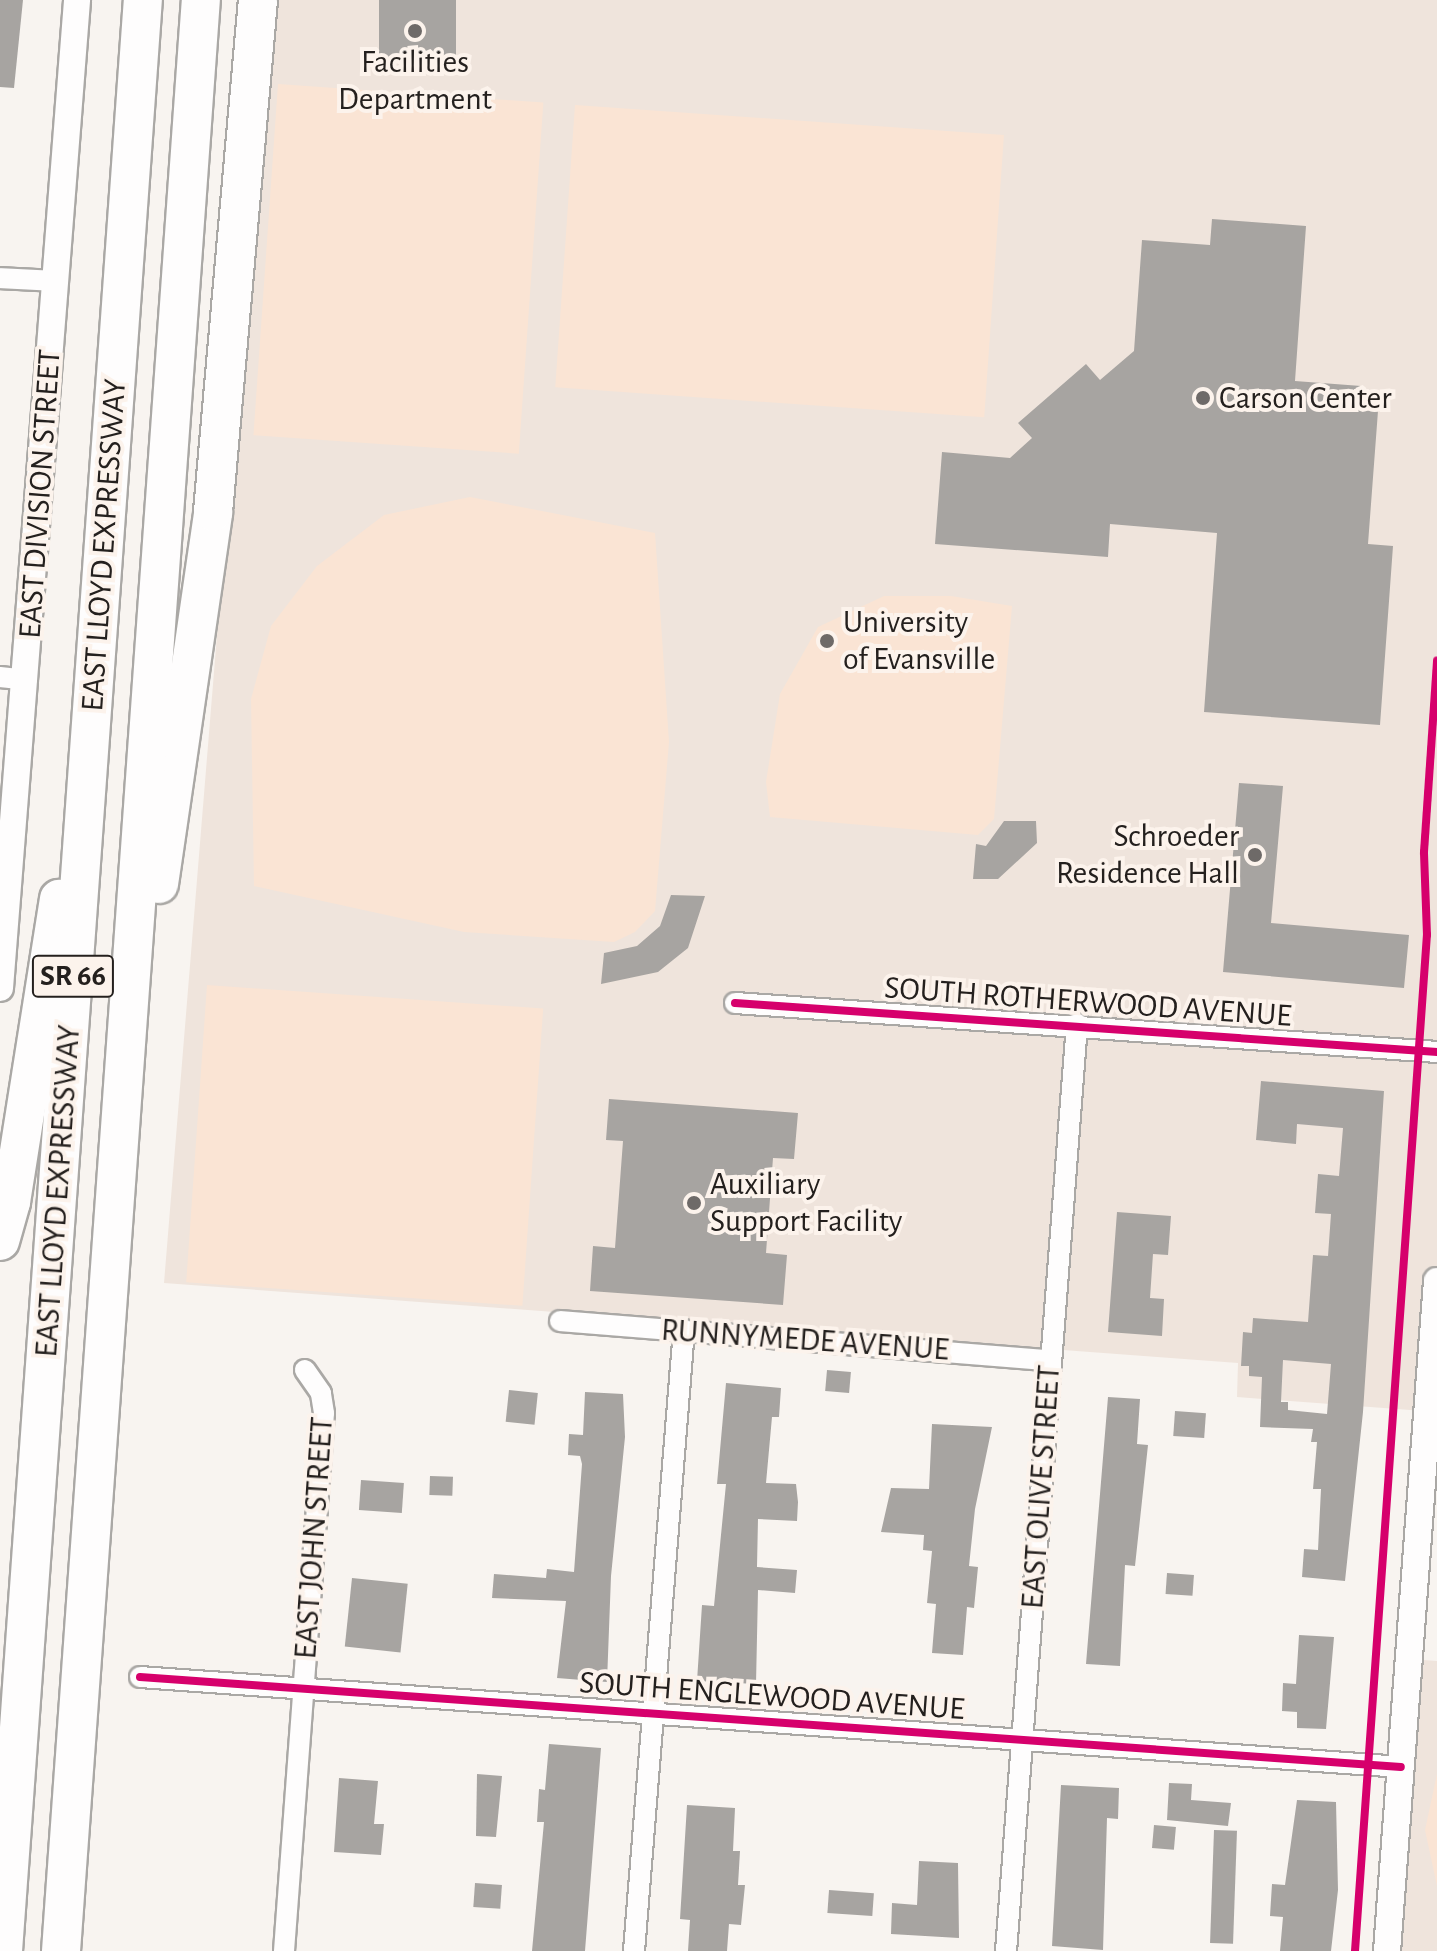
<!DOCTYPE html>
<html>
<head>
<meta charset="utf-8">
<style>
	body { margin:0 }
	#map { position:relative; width:1437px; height:1951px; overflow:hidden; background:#f8f4f0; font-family:"Alegreya Sans",sans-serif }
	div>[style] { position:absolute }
	.built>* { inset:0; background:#efe4dc }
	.green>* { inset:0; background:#fae4d4; transform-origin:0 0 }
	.building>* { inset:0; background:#a7a4a1; transform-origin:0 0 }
	.roads { filter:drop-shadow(2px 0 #aaa8a5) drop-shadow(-2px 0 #aaa8a5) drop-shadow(0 2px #aaa8a5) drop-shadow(0 -2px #aaa8a5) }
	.minor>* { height:20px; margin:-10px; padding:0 10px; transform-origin:10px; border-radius:10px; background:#fefdfd }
	.tertiary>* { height:26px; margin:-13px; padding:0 13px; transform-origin:13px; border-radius:13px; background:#fefdfd }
	.motorway>* { height:38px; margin:-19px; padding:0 19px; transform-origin:19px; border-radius:19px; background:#fefdfd }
	.cycleway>* { height:8px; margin:-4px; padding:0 4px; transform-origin:4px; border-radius:4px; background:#d6006c }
	.dots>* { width:22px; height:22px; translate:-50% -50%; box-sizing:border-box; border:4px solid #fcf3ec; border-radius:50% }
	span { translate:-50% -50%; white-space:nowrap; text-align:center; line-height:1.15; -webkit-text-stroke:8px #fcf3ec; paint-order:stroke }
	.shield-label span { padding:2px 6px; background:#fcf3ec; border:2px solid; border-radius:6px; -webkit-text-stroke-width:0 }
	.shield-label { font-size:30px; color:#24201e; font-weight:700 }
	.poi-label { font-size:32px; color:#24201e }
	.left { translate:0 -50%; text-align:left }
	.right { translate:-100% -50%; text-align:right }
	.street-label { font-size:32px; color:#24201e }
</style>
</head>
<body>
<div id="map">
	<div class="built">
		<div style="clip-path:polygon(269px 0,1437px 0,1437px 1412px,1237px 1397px,1238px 1363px,164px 1283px)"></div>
		<div style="clip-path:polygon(1409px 1659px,1437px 1661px,1437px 1951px,1387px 1951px)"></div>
	</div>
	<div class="green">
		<div style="left:278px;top:84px;width:266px;height:352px;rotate:4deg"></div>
		<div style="left:575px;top:105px;width:430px;height:283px;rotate:4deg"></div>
		<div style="clip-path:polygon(470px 497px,655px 533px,669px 742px,655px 911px,635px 932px,614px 942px,464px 932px,254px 886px,251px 699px,271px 626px,317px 566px,384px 515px)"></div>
		<div style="clip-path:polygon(884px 596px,951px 596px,1012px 606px,994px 819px,978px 835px,770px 817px,766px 782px,780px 694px,818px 627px)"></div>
		<div style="left:207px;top:985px;width:337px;height:298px;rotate:4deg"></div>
		<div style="clip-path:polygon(1437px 1774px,1437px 1886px,1425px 1830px)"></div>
	</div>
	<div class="building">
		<div style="clip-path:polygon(0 0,23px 0,14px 88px,0 87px)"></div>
		<div style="left:379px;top:0;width:77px;height:62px"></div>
		<div style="clip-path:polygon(1212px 219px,1306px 226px,1295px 381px,1361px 386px,1359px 410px,1378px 411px,1368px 544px,1393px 546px,1380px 725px,1204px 712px,1217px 533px,1110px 524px,1108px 557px,935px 544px,942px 452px,1010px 458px,1032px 438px,1018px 423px,1086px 364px,1100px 380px,1134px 351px,1142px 240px,1210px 245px)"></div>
		<div style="clip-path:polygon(1239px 783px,1283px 786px,1271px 923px,1409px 935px,1404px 988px,1223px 972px)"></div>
		<div style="clip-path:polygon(1004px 821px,1036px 821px,1037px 843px,998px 879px,973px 879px,976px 844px,986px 846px)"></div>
		<div style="clip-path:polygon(671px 895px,705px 896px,688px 948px,658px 972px,601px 984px,604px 953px,637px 946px,660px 926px)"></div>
		<div style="clip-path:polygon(evenodd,1261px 1081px,1384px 1091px,1363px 1412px,1345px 1581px,1302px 1577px,1304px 1549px,1318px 1550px,1321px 1489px,1313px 1489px,1317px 1442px,1311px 1442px,1313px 1429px,1260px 1427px,1262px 1377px,1249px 1376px,1249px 1366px,1241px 1366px,1243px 1332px,1252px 1333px,1253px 1318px,1308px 1322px,1313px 1255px,1328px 1256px,1331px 1214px,1315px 1213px,1318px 1174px,1339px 1176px,1343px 1128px,1297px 1124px,1296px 1144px,1256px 1140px,1261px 1081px,1283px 1360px,1331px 1364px,1327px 1414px,1288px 1410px,1288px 1402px,1281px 1402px,1283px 1360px)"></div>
		<div style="clip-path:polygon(609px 1099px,798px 1113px,794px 1159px,773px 1158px,766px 1253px,787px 1255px,783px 1305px,590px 1291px,593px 1246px,615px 1248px,623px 1141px,606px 1140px)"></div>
		<div style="clip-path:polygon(1117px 1212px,1171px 1216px,1168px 1255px,1153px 1254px,1150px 1298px,1164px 1299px,1162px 1336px,1108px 1332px)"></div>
		<div style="left:827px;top:1370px;width:24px;height:21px;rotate:5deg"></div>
		<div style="clip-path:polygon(726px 1383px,781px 1388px,779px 1417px,772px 1417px,766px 1483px,796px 1484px,798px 1502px,797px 1521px,758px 1519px,757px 1567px,797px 1570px,795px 1593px,758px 1590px,756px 1684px,697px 1681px,702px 1605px,714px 1606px,726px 1484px,717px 1484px)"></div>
		<div style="left:509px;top:1390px;width:29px;height:32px;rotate:6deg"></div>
		<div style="clip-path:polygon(585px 1392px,623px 1394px,625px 1437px,611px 1576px,607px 1682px,557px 1678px,566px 1601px,492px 1598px,494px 1574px,546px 1578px,547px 1569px,574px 1572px,582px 1464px,580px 1456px,568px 1455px,569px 1434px,583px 1435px)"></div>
		<div style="clip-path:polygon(1108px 1397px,1140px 1399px,1137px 1444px,1148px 1445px,1135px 1566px,1125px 1565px,1120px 1666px,1086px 1664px)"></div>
		<div style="left:1175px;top:1411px;width:31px;height:25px;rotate:4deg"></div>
		<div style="clip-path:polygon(932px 1424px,992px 1427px,975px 1509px,969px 1566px,978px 1567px,974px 1608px,967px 1607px,963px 1655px,932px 1653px,936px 1604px,927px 1603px,932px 1551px,923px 1550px,924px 1535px,881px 1532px,891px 1488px,929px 1489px)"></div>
		<div style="left:430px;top:1476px;width:23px;height:19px;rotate:2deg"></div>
		<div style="left:361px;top:1480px;width:43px;height:30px;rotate:4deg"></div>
		<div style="left:1167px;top:1573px;width:27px;height:21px;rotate:4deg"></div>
		<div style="left:352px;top:1578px;width:56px;height:69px;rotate:6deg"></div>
		<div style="clip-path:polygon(1299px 1635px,1334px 1637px,1326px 1729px,1297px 1728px,1297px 1712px,1282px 1711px,1283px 1683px,1296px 1684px)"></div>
		<div style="clip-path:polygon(549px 1744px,601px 1748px,585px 1951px,532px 1951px,544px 1822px,537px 1822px,539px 1789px,545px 1790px)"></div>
		<div style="clip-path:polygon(477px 1774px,502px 1776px,496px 1837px,476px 1836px)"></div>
		<div style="clip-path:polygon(339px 1778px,378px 1781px,374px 1824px,384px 1824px,381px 1855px,334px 1852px)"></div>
		<div style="clip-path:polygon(1169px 1783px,1192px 1784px,1191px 1800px,1231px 1803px,1228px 1826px,1167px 1820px)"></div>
		<div style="clip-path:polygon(1061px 1785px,1119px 1788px,1118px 1819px,1107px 1818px,1103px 1950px,1052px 1946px)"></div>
		<div style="clip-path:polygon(1297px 1800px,1336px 1802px,1338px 1890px,1331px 1951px,1280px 1951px,1283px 1917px,1270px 1916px,1272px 1884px,1285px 1885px)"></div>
		<div style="clip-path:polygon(687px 1805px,735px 1808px,733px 1851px,740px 1851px,738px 1885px,745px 1885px,741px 1925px,729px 1924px,727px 1951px,688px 1951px,690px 1920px,680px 1919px)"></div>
		<div style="left:1154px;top:1825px;width:22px;height:23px;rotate:5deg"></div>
		<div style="left:1214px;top:1830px;width:23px;height:113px;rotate:2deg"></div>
		<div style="clip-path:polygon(919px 1861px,958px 1863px,959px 1938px,891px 1934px,892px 1903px,917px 1905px)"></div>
		<div style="left:475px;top:1883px;width:27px;height:24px;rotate:4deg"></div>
		<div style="left:829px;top:1890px;width:45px;height:23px;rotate:4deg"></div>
	</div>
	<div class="roads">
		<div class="minor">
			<div style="left:0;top:278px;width:56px;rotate:3.1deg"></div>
			<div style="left:0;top:677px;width:27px;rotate:6deg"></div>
			<div style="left:735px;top:1003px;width:704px;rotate:3.99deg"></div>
			<div style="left:560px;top:1321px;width:492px;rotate:4.6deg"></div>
			<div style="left:140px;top:1677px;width:1264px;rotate:4.08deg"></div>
			<div style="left:284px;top:1951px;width:539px;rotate:-85.75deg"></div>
			<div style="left:324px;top:1413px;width:20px;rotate:-99deg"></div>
			<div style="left:321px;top:1393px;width:28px;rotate:-125deg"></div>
			<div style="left:634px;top:1951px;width:623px;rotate:-85.4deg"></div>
			<div style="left:1006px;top:1951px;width:930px;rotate:-85.62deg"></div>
		</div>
		<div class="tertiary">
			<div style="left:0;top:988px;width:991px;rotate:-85.54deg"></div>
			<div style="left:1387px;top:1951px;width:672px;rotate:-85.73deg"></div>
		</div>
		<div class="motorway">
			<div style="left:159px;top:884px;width:376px;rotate:-81.7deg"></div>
			<div style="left:213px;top:512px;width:514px;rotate:-84.98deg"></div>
			<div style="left:0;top:1241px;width:41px;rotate:-74.2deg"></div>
			<div style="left:11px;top:1202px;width:307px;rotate:-81deg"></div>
			<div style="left:3px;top:1951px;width:1956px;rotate:-85.9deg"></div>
			<div style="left:61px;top:1951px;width:1956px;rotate:-85.9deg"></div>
		</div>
	</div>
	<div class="cycleway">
		<div style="left:735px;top:1003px;width:704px;rotate:3.99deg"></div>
		<div style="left:140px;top:1677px;width:1264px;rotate:4.08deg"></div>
		<div style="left:1355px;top:1951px;width:1019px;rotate:-85.95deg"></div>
		<div style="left:1427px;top:935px;width:83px;rotate:-92.1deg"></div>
		<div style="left:1424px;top:852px;width:192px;rotate:-86.1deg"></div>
	</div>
	<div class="dots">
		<div style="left:415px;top:31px;background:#6e6a68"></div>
		<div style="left:1203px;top:398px;background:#6e6a68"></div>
		<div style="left:827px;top:641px;background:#6e6a68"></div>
		<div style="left:1255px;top:855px;background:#6e6a68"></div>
		<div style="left:694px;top:1203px;background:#6e6a68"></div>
	</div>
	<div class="shield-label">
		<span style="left:73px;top:976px">SR 66</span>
	</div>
	<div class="poi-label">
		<span style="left:415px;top:81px">Facilities<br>Department</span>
		<span class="left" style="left:1219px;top:398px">Carson Center</span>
		<span class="left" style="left:843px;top:641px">University<br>of Evansville</span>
		<span class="right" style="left:1239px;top:855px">Schroeder<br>Residence Hall</span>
		<span class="left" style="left:710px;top:1203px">Auxiliary<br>Support Facility</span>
	</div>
	<div class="street-label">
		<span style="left:40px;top:494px;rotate:-86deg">EAST DIVISION STREET</span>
		<span style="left:104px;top:545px;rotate:-86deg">EAST LLOYD EXPRESSWAY</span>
		<span style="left:1088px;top:1002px;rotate:4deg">SOUTH ROTHERWOOD AVENUE</span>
		<span style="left:58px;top:1191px;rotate:-86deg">EAST LLOYD EXPRESSWAY</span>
		<span style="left:805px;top:1340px;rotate:4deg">RUNNYMEDE AVENUE</span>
		<span style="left:1041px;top:1487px;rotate:-86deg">EAST OLIVE STREET</span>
		<span style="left:314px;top:1538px;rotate:-86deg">EAST JOHN STREET</span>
		<span style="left:772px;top:1696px;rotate:4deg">SOUTH ENGLEWOOD AVENUE</span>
	</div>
</div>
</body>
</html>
